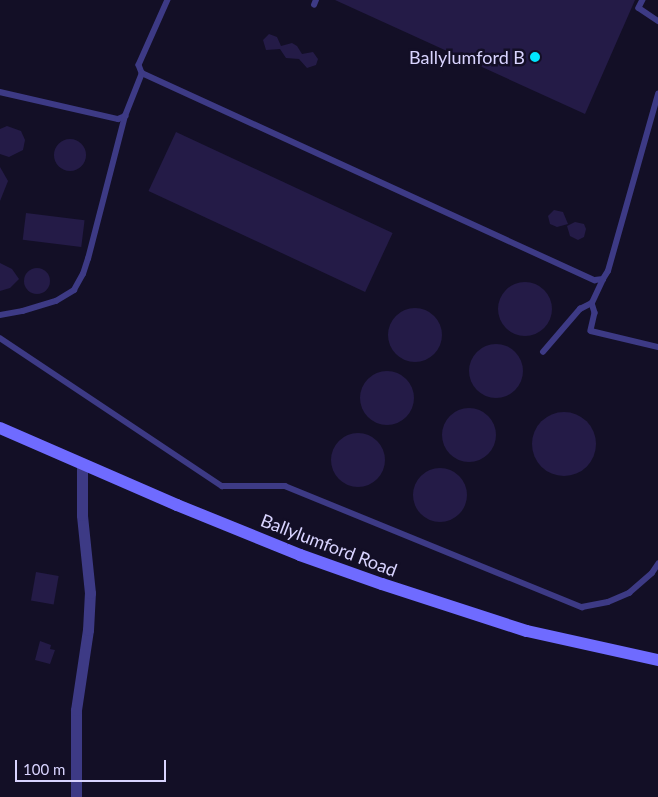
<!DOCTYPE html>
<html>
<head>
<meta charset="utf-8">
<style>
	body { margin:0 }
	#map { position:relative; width:658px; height:797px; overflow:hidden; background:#130f26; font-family:Lato,sans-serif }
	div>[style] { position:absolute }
	.building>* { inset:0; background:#241b47; transform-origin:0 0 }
	.round { border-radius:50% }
	.service>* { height:5.5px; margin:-2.75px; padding:0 2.75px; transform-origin:2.75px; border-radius:2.75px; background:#3d3a85 }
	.minor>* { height:11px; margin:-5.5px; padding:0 5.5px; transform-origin:5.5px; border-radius:5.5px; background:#3d3a85 }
	.secondary>* { height:12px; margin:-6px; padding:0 6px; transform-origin:6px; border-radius:6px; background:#6f6bff }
	.dots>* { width:14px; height:14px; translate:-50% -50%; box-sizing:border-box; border:2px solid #130f26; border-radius:50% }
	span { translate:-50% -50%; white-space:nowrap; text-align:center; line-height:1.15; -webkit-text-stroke:5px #130f26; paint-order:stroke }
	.poi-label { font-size:18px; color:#d9d4ff }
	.right { translate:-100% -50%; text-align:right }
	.street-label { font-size:18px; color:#d9d4ff }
	.scale { position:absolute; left:15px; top:760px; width:151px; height:22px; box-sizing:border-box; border:2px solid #d9d4ff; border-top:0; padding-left:6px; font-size:15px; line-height:18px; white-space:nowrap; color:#d9d4ff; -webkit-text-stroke:4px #130f26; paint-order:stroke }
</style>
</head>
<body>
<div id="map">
	<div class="building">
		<div style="clip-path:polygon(335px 0,635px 0,585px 114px)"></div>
		<div style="clip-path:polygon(269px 34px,277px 37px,281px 46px,292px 43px,297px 46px,302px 54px,313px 52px,318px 59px,316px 65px,307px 68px,299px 59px,286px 58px,280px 49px,266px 50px,263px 40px)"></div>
		<div style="clip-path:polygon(7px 126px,21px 131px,25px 140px,23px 150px,9px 157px,0 154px,0 129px)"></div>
		<div style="left:176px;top:132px;width:239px;height:65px;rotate:25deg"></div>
		<div class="round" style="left:54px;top:139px;width:32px;height:32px"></div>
		<div style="clip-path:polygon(0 167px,8px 181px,0 201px)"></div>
		<div style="clip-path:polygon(554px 210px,563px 212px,568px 224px,557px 227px,550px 224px,548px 216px)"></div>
		<div style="left:26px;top:213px;width:59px;height:27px;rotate:7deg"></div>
		<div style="clip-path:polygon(575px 222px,584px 224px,586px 229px,584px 237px,578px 240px,570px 236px,567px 226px)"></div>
		<div style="clip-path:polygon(0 263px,12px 269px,19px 279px,10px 288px,0 291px)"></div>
		<div class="round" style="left:24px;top:268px;width:26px;height:26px"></div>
		<div class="round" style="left:498px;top:282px;width:54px;height:54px"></div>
		<div class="round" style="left:388px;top:308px;width:54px;height:54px"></div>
		<div class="round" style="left:469px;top:344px;width:54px;height:54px"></div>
		<div class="round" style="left:360px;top:371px;width:54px;height:54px"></div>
		<div class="round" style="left:442px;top:408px;width:54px;height:54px"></div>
		<div class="round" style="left:532px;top:412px;width:64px;height:64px"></div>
		<div class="round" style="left:331px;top:433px;width:54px;height:54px"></div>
		<div class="round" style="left:413px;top:468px;width:54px;height:54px"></div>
		<div style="left:36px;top:572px;width:23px;height:29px;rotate:10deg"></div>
		<div style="clip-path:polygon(40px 641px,51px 645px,50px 649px,55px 650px,50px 664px,35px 660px)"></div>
	</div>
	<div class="service">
		<div style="left:168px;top:0;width:71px;rotate:114deg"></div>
		<div style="left:139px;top:65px;width:9px;rotate:69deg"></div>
		<div style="left:142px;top:73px;width:498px;rotate:24.6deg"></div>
		<div style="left:595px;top:280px;width:8px;rotate:-7deg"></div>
		<div style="left:603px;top:279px;width:9px;rotate:-58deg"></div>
		<div style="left:608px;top:271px;width:184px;rotate:-74.2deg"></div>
		<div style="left:643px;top:0;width:9px;rotate:117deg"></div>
		<div style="left:639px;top:8px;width:23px;rotate:34deg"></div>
		<div style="left:314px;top:5px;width:5px;rotate:-68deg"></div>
		<div style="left:0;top:92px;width:121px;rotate:12.9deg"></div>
		<div style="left:118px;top:119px;width:8px;rotate:-23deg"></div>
		<div style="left:125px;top:116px;width:46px;rotate:-68.4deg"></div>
		<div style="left:592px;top:303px;width:10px;rotate:73deg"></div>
		<div style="left:595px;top:313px;width:18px;rotate:103deg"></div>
		<div style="left:591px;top:331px;width:69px;rotate:13.4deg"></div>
		<div style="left:0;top:315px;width:23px;rotate:-10deg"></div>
		<div style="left:23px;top:311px;width:34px;rotate:-17deg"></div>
		<div style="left:56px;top:301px;width:21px;rotate:-31deg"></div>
		<div style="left:74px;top:290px;width:18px;rotate:-61deg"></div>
		<div style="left:83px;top:274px;width:16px;rotate:-72deg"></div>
		<div style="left:88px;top:259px;width:148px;rotate:-75.5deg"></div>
		<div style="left:0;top:338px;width:267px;rotate:33.7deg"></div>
		<div style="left:222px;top:486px;width:63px"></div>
		<div style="left:285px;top:486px;width:321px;rotate:22.2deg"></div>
		<div style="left:582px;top:607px;width:26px;rotate:-11deg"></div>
		<div style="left:608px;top:602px;width:23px;rotate:-23deg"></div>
		<div style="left:629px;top:593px;width:30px;rotate:-41deg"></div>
		<div style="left:652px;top:573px;width:11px;rotate:-56deg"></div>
		<div style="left:543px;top:352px;width:57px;rotate:-49.3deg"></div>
		<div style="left:580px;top:309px;width:13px;rotate:-27deg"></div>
		<div style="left:592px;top:303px;width:26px;rotate:-65deg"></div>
	</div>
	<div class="minor">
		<div style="left:76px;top:797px;width:87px;rotate:-90deg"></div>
		<div style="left:76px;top:710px;width:81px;rotate:-81.5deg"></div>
		<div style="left:88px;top:630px;width:37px;rotate:-87deg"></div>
		<div style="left:90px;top:593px;width:78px;rotate:-95.9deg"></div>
		<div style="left:82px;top:515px;width:51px;rotate:-90deg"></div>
	</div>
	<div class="secondary">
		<div style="left:0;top:428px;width:193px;rotate:23.5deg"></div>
		<div style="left:177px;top:505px;width:133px;rotate:22.1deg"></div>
		<div style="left:300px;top:555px;width:87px;rotate:19.5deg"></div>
		<div style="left:382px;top:584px;width:152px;rotate:18deg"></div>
		<div style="left:527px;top:631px;width:134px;rotate:12.5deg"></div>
	</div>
	<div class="dots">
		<div style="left:535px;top:57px;background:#00e5ff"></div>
	</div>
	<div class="poi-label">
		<span class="right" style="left:525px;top:57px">Ballylumford B</span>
	</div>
	<div class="street-label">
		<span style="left:329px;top:545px;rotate:21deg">Ballylumford Road</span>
	</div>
	<div class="scale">100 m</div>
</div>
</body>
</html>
